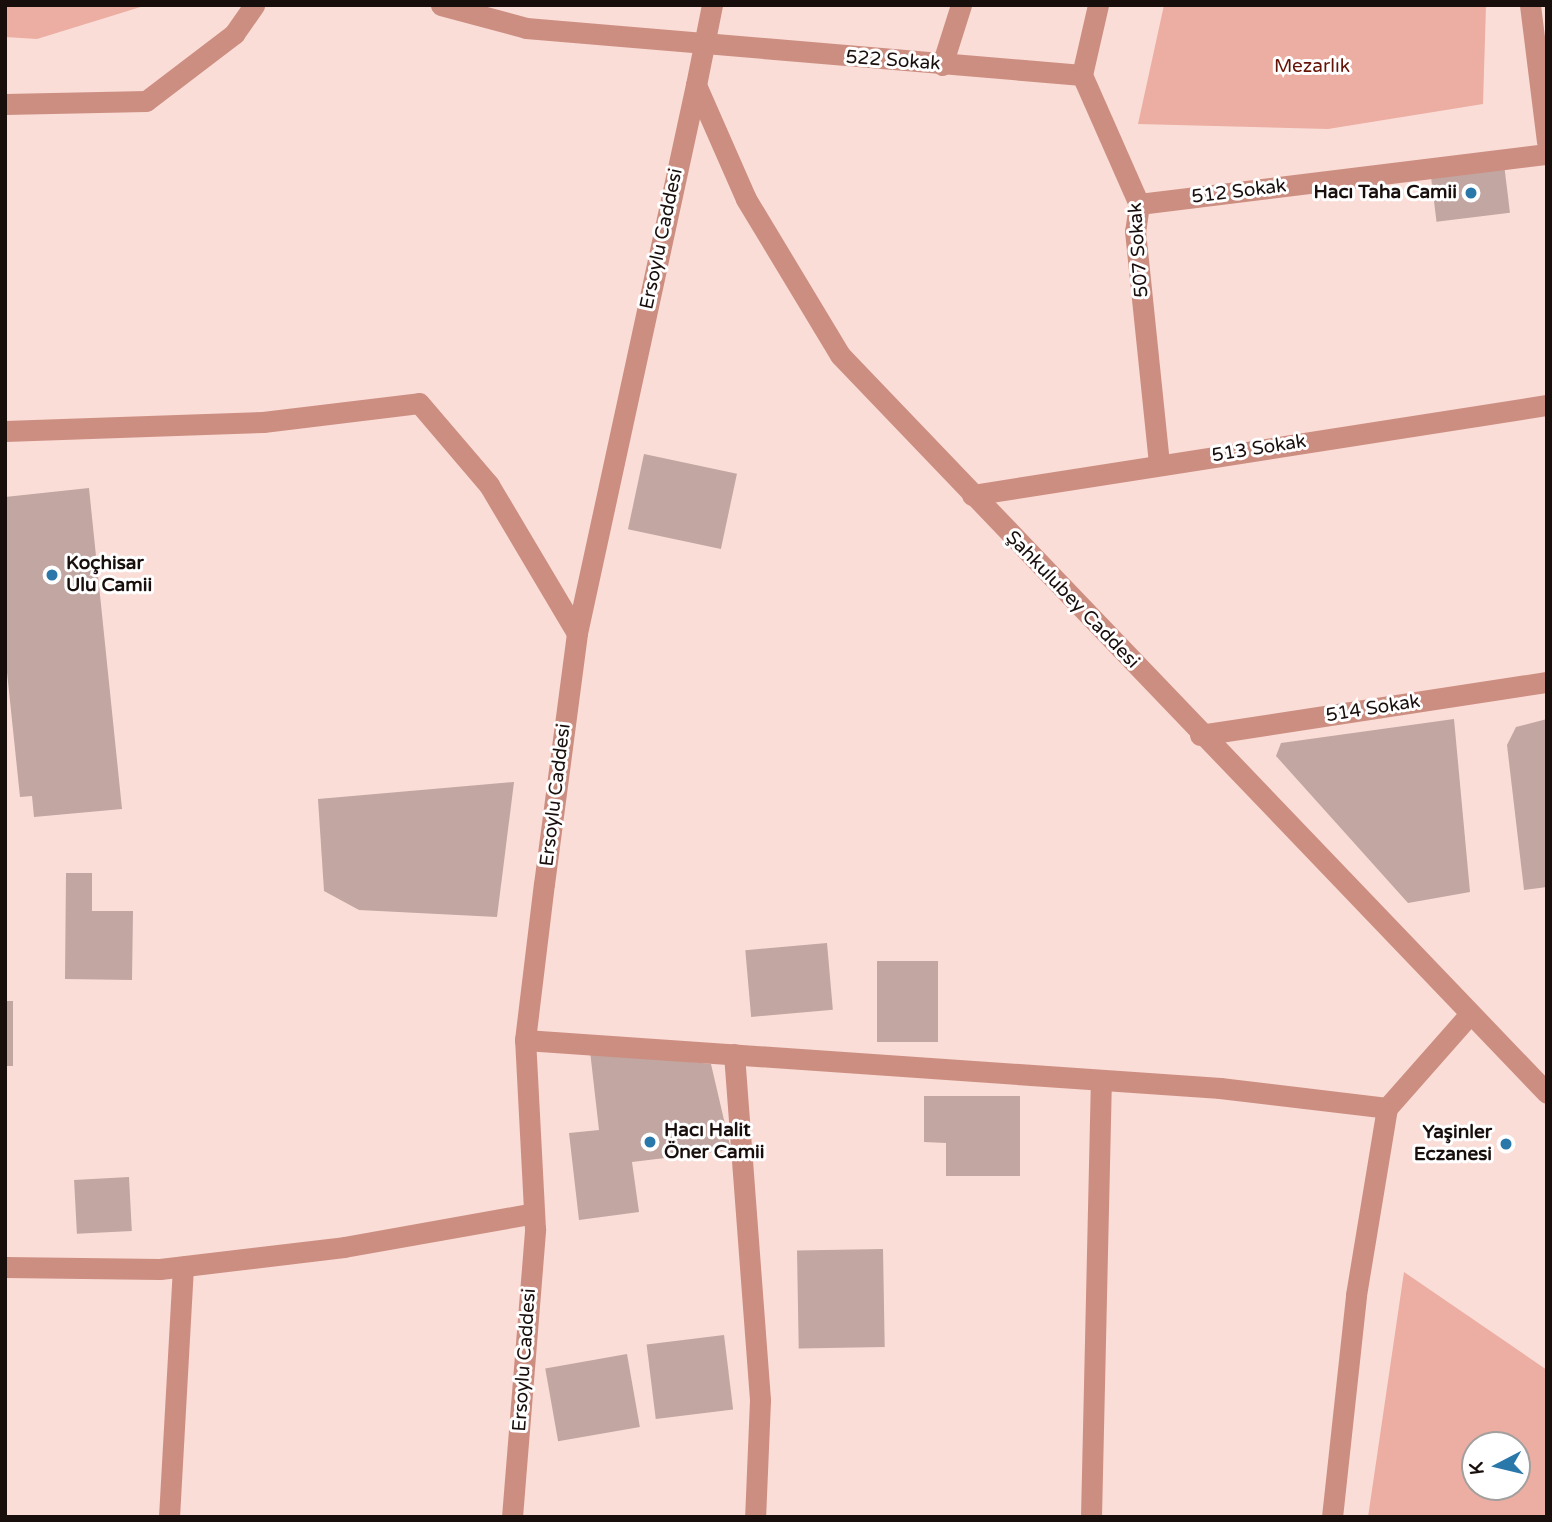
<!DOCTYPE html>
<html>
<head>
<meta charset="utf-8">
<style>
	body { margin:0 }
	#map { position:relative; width:1552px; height:1522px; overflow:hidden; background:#faddd7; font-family:"Varela Round",sans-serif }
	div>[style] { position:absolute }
	.green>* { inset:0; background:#ecaea2 }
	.building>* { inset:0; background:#c1a6a1; transform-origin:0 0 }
	.minor>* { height:21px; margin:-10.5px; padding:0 10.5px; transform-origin:10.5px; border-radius:10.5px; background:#cd8e82 }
	.dots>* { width:19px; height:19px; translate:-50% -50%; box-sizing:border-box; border:4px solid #fff; border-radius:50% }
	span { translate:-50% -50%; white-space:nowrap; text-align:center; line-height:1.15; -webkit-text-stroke:6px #fff; paint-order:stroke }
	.street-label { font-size:19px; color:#180f0d }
	.park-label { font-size:19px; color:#651307 }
	.poi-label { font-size:19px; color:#180f0d; font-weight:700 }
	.right { translate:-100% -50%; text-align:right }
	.left { translate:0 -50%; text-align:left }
	.frame { position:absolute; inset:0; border:7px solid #180f0d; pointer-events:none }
	.north { position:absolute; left:1461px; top:1431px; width:70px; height:70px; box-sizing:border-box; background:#fff; border:2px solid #a39f9e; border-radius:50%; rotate:263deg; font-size:19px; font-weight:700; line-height:28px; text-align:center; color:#180f0d }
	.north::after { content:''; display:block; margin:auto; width:24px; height:32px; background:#2a77aa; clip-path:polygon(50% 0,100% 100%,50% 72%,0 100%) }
</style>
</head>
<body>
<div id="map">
	<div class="green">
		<div style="clip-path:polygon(5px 5px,147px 5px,37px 39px,5px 37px)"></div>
		<div style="clip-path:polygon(1164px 5px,1486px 5px,1483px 104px,1328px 129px,1138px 124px)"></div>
		<div style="clip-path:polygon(evenodd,1404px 1272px,1547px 1370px,1547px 1517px,1368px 1517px,1404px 1272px,1475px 1445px,1517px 1445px,1517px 1487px,1475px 1487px,1475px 1445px)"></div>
	</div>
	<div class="building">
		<div style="left:1504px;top:164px;width:49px;height:74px;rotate:83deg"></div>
		<div style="left:644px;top:454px;width:95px;height:77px;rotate:12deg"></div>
		<div style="clip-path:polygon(89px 488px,122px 809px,34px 817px,32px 796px,20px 797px,5px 653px,5px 497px)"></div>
		<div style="clip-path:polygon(1454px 719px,1470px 892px,1408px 903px,1276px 756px,1281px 743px)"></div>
		<div style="clip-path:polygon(1547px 719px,1547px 887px,1524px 890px,1507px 745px,1516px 727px)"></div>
		<div style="clip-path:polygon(514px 782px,497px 917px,359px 910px,324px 891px,318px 799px)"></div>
		<div style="clip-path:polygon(66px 873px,92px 873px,92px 911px,133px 911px,132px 980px,65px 979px)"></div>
		<div style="left:827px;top:943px;width:67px;height:82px;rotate:85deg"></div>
		<div style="left:877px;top:961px;width:61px;height:81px"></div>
		<div style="left:5px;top:1001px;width:8px;height:65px"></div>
		<div style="clip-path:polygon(590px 1051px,711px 1064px,731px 1150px,632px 1162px,639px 1212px,579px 1220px,569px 1133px,599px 1130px)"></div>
		<div style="clip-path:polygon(924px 1096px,1020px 1096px,1020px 1176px,946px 1176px,946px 1143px,924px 1142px)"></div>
		<div style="left:129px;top:1177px;width:54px;height:55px;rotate:87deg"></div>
		<div style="left:883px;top:1249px;width:98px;height:86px;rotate:89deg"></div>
		<div style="left:724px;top:1335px;width:75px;height:78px;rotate:83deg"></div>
		<div style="left:627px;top:1354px;width:74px;height:83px;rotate:80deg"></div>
	</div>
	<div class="minor">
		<div style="left:441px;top:5px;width:88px;rotate:15.1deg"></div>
		<div style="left:526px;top:28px;width:558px;rotate:4.83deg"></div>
		<div style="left:712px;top:5px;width:82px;rotate:101.3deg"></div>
		<div style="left:696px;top:85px;width:124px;rotate:66.3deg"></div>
		<div style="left:746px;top:199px;width:182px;rotate:58.9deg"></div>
		<div style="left:840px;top:355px;width:1022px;rotate:46.23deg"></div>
		<div style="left:1098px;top:5px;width:72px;rotate:102.9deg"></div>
		<div style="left:1082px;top:75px;width:141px;rotate:66.2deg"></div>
		<div style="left:1139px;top:204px;width:27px;rotate:98deg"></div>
		<div style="left:1135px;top:231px;width:235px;rotate:84.1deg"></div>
		<div style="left:1530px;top:5px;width:138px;rotate:82.9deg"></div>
		<div style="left:942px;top:65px;width:63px;rotate:-72.4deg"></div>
		<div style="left:5px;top:104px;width:141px;rotate:-1.2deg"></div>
		<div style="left:146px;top:101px;width:111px;rotate:-37.3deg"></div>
		<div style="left:234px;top:34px;width:35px;rotate:-55deg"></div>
		<div style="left:1139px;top:204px;width:411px;rotate:-7deg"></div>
		<div style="left:5px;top:431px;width:258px;rotate:-2deg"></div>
		<div style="left:263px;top:422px;width:157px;rotate:-6.9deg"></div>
		<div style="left:419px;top:403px;width:108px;rotate:49.5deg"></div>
		<div style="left:489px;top:485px;width:172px;rotate:59.3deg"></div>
		<div style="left:972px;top:495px;width:582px;rotate:-8.9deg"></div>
		<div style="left:1200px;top:735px;width:351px;rotate:-8.7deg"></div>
		<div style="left:525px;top:1040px;width:697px;rotate:3.95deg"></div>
		<div style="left:1220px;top:1088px;width:168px;rotate:6.8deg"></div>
		<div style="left:734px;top:1054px;width:347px;rotate:85.7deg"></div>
		<div style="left:760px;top:1400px;width:117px;rotate:92.4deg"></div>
		<div style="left:5px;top:1267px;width:155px;rotate:0.7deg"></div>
		<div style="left:160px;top:1269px;width:185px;rotate:-6.8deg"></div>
		<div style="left:344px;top:1247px;width:193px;rotate:-10.1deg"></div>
		<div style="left:169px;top:1517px;width:251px;rotate:-86.8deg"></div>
		<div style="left:512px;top:1517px;width:289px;rotate:-85.4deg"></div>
		<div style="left:535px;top:1229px;width:189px;rotate:-93deg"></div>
		<div style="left:525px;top:1040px;width:157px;rotate:-83.1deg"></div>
		<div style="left:544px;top:884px;width:253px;rotate:-82.5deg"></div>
		<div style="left:577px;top:633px;width:561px;rotate:-77.75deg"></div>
		<div style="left:1091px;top:1517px;width:437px;rotate:-88.7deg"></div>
		<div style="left:1332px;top:1517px;width:223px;rotate:-83.8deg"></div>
		<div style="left:1356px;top:1295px;width:190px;rotate:-80.6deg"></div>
		<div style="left:1387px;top:1108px;width:124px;rotate:-48.6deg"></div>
	</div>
	<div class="dots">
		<div style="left:1471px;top:193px;background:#2a77aa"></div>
		<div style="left:52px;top:575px;background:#2a77aa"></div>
		<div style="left:650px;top:1142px;background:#2a77aa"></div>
		<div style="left:1506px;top:1144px;background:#2a77aa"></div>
	</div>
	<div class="street-label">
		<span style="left:893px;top:61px;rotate:4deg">522 Sokak</span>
		<span style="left:1239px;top:192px;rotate:-7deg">512 Sokak</span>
		<span style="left:662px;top:239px;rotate:-78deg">Ersoylu Caddesi</span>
		<span style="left:1139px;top:250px;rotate:-94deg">507 Sokak</span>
		<span style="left:1259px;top:449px;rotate:-9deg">513 Sokak</span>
		<span style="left:1072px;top:600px;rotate:46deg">Şahkulubey Caddesi</span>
		<span style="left:1373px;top:709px;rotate:-9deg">514 Sokak</span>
		<span style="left:556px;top:795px;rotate:-83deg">Ersoylu Caddesi</span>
		<span style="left:525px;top:1360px;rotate:-86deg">Ersoylu Caddesi</span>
	</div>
	<div class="park-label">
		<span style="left:1312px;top:67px">Mezarlık</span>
	</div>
	<div class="poi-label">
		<span class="right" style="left:1457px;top:193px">Hacı Taha Camii</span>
		<span class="left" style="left:66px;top:575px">Koçhisar<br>Ulu Camii</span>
		<span class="left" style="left:664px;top:1142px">Hacı Halit<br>Öner Camii</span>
		<span class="right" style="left:1492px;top:1144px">Yaşinler<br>Eczanesi</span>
	</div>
	<div class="frame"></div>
	<div class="north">K</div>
</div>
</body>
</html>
